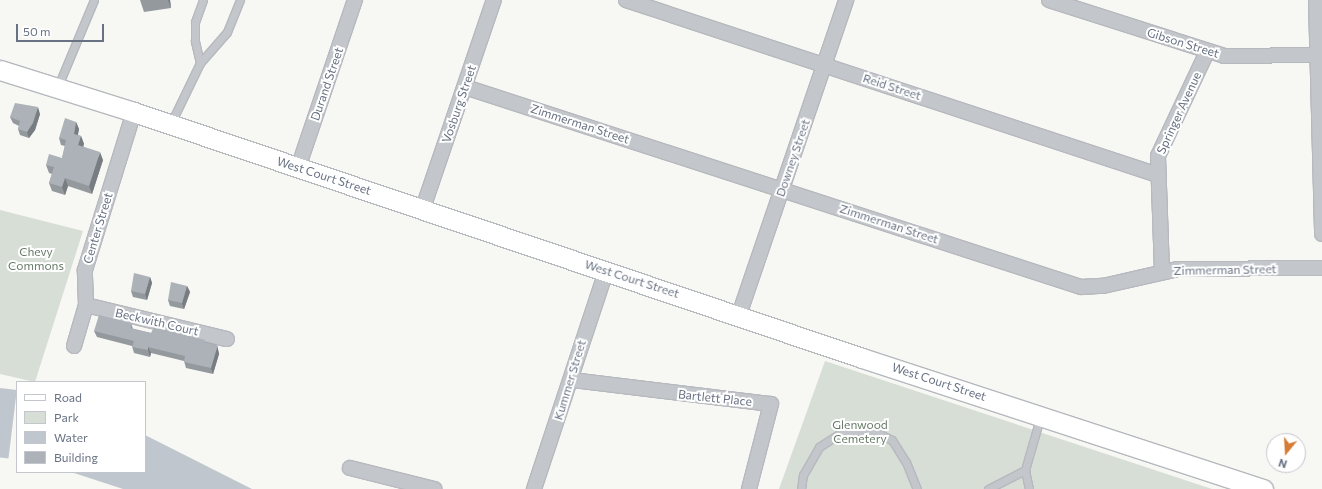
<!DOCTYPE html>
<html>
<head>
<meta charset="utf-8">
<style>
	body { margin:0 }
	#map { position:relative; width:1322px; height:489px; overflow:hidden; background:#f7f7f4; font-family:Commissioner,sans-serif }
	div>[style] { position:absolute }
	.green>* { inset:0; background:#d7ded6 }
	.water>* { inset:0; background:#c0c6cd; transform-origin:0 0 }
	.roads { filter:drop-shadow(1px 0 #b6b9be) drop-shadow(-1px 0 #b6b9be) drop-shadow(0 1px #b6b9be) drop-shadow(0 -1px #b6b9be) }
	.lane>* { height:7px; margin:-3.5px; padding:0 3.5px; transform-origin:3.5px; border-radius:3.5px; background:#c3c6ca }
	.street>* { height:14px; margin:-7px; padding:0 7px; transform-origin:7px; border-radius:7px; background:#c3c6ca }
	.secondary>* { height:19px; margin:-9.5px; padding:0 9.5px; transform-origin:9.5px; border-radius:9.5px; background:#fff }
	.wall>* { inset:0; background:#94999e }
	.shaded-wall>* { inset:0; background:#787d81 }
	.building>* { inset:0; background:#acb2b8 }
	span { translate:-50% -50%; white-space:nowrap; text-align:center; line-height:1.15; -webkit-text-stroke:4px #fff; paint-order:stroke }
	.street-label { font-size:12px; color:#687283 }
	.park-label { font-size:12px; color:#677b67 }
	.legend { position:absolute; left:16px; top:381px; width:130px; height:92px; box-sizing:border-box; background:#fff; border:1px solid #c3c7cd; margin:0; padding:5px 7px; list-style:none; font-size:12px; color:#687283 }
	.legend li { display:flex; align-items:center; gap:8px; height:20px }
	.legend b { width:20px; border:1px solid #c3c7cd }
	.north { position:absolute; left:1266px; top:433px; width:40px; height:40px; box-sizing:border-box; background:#fff; border:1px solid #c3c7cd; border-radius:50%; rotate:198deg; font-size:11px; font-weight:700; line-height:16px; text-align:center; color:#687283 }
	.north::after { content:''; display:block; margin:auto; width:14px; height:18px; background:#d67c35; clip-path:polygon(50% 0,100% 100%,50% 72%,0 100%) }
	.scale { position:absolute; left:16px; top:24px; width:88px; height:18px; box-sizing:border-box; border:2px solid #687283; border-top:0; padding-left:5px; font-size:12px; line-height:14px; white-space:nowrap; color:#687283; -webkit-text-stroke:3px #fff; paint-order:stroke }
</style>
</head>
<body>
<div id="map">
	<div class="green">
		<div style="clip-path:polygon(0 210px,83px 231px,35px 382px,0 374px)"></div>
		<div style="clip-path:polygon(825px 361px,1212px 489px,779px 489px)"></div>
	</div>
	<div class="water">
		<div style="left:0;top:388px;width:17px;height:69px;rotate:7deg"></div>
		<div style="clip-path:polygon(145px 435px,252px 489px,123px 489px,71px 472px,145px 472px)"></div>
	</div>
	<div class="roads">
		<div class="lane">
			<div style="left:200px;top:63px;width:23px;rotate:-103deg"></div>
			<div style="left:195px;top:41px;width:19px;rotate:-90deg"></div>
			<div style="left:195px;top:22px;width:23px;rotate:-70deg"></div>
			<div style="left:58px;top:86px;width:93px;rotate:-67.3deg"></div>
			<div style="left:170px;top:125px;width:69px;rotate:-64.2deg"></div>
			<div style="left:200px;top:63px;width:41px;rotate:-48.9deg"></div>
			<div style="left:227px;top:32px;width:35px;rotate:-68deg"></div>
			<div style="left:801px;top:489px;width:14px;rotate:-82deg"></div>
			<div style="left:803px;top:475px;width:32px;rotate:-60deg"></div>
			<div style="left:819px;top:447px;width:30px;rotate:-33deg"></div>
			<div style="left:844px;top:431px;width:30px"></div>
			<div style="left:874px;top:431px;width:20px;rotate:27deg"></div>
			<div style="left:892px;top:440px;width:26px;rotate:58deg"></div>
			<div style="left:906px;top:462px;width:29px;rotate:68deg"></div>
			<div style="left:988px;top:489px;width:42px;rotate:-27.2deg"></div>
			<div style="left:1029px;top:489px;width:19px;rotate:-102deg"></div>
			<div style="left:1025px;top:470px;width:54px;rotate:-73.9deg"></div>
		</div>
		<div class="street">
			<div style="left:626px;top:0;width:560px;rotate:18.21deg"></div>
			<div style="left:1049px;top:0;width:184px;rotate:17.7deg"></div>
			<div style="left:1224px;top:56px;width:98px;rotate:-0.6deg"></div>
			<div style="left:1316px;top:0;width:234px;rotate:88.5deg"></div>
			<div style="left:465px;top:87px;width:648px;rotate:17.99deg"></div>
			<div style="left:1081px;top:287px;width:22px;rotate:-3deg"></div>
			<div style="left:1103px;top:286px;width:77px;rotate:-12.8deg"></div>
			<div style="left:1178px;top:269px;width:144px;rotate:-0.4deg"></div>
			<div style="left:298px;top:168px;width:177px;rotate:-71.3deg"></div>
			<div style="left:423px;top:208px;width:220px;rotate:-71.2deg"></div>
			<div style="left:1162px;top:272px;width:116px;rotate:-92deg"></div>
			<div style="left:1158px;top:156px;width:115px;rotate:-64.8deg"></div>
			<div style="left:86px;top:305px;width:145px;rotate:13.6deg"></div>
			<div style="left:739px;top:315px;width:333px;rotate:-71.2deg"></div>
			<div style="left:74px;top:346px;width:43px;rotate:-73.7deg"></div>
			<div style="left:86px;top:305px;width:35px;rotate:-92deg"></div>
			<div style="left:85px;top:270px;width:165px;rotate:-72.8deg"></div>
			<div style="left:572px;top:380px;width:200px;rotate:6.9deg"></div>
			<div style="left:771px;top:404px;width:88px;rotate:104.5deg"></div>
			<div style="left:350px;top:468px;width:87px;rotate:14deg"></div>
			<div style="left:534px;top:489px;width:230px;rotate:-71.7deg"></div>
		</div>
		<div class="secondary">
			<div style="left:0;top:70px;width:140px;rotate:17.4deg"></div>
			<div style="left:134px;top:112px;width:768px;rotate:18.67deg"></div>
			<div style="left:862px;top:358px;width:422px;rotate:18.1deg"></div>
		</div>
	</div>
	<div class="wall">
		<div style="clip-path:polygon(140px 0,170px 0,171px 8px,144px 12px)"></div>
		<div style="clip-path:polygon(40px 114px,35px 130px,29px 138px,20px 135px,18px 129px,19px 126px,13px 123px,10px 117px)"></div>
		<div style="clip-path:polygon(76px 122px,79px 129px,78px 135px,81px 136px,84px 144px,83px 146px,103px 160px,92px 194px,68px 186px,65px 195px,52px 191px,49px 183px,52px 174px,49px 173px,46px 165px,62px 158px,65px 146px,61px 145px,59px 138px)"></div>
		<div style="clip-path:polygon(150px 277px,152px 283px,147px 300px,133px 297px,131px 291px)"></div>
		<div style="clip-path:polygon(187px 286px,190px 292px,184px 309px,170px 306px,168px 300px)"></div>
		<div style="clip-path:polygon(131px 323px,133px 329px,151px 333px,206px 342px,217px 345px,219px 354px,213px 374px,186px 368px,184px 361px,151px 353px,150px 357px,134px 353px,132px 346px,97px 337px,94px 331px)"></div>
	</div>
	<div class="shaded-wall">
		<div style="clip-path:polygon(168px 0,170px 0,171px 8px)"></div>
		<div style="clip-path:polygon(38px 107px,40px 114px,35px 130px,29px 138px,27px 132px)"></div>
		<div style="clip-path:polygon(76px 122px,79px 129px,76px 142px,74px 134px)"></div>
		<div style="clip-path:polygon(81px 136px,84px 144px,81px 152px,78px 145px)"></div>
		<div style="clip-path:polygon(100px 152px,103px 160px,92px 194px,89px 186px)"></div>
		<div style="clip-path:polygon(65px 178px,68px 186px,65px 195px,62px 187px)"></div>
		<div style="clip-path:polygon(150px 277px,152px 283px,147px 300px,145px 294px)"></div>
		<div style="clip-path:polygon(187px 286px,190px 292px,184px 309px,182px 303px)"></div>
		<div style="clip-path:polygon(217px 345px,219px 354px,213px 374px,211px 368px)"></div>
		<div style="clip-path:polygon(148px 347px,151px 353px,150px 357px,148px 350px)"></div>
	</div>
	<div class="building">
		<div style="clip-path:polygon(15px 103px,38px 107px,33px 123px,27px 132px,18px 129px,20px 121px,10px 117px)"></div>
		<div style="clip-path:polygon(65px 118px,76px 122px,74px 134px,81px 136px,78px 145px,100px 152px,89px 186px,65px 178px,62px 187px,49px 183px,54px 167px,46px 165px,49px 154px,62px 158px,66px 140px,59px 138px)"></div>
		<div style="clip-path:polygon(134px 273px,150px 277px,145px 294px,131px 291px)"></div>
		<div style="clip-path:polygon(171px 282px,187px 286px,182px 303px,168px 300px)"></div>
		<div style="clip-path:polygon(99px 315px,131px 323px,131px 328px,151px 333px,154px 327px,205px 340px,204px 342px,217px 345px,217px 348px,211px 368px,184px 362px,185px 356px,148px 347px,148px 350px,132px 347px,134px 341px,94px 331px)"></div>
	</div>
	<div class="street-label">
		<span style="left:1183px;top:43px;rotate:17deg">Gibson Street</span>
		<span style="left:327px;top:84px;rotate:-71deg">Durand Street</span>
		<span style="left:892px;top:87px;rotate:18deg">Reid Street</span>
		<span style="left:459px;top:104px;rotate:-71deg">Vosburg Street</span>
		<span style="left:1179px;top:113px;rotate:-65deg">Springer Avenue</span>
		<span style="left:580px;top:124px;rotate:18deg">Zimmerman Street</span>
		<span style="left:793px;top:158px;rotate:-71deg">Downey Street</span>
		<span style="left:324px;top:176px;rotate:18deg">West Court Street</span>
		<span style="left:889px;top:224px;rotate:18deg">Zimmerman Street</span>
		<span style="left:98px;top:228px;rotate:-73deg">Center Street</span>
		<span style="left:1225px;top:270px;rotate:-1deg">Zimmerman Street</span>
		<span style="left:632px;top:279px;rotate:18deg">West Court Street</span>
		<span style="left:157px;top:322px;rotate:13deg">Beckwith Court</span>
		<span style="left:570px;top:380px;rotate:-73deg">Kummer Street</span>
		<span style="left:939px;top:382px;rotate:18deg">West Court Street</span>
		<span style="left:715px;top:398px;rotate:6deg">Bartlett Place</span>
	</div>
	<div class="park-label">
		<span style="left:36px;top:259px">Chevy<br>Commons</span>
		<span style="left:860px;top:432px">Glenwood<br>Cemetery</span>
	</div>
	<ul class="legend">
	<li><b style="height:5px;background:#fff"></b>Road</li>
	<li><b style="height:11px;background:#d7ded6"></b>Park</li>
	<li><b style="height:11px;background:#c0c6cd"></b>Water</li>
	<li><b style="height:11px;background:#acb2b8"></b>Building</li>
	</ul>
	<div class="north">N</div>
	<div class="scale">50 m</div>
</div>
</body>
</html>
